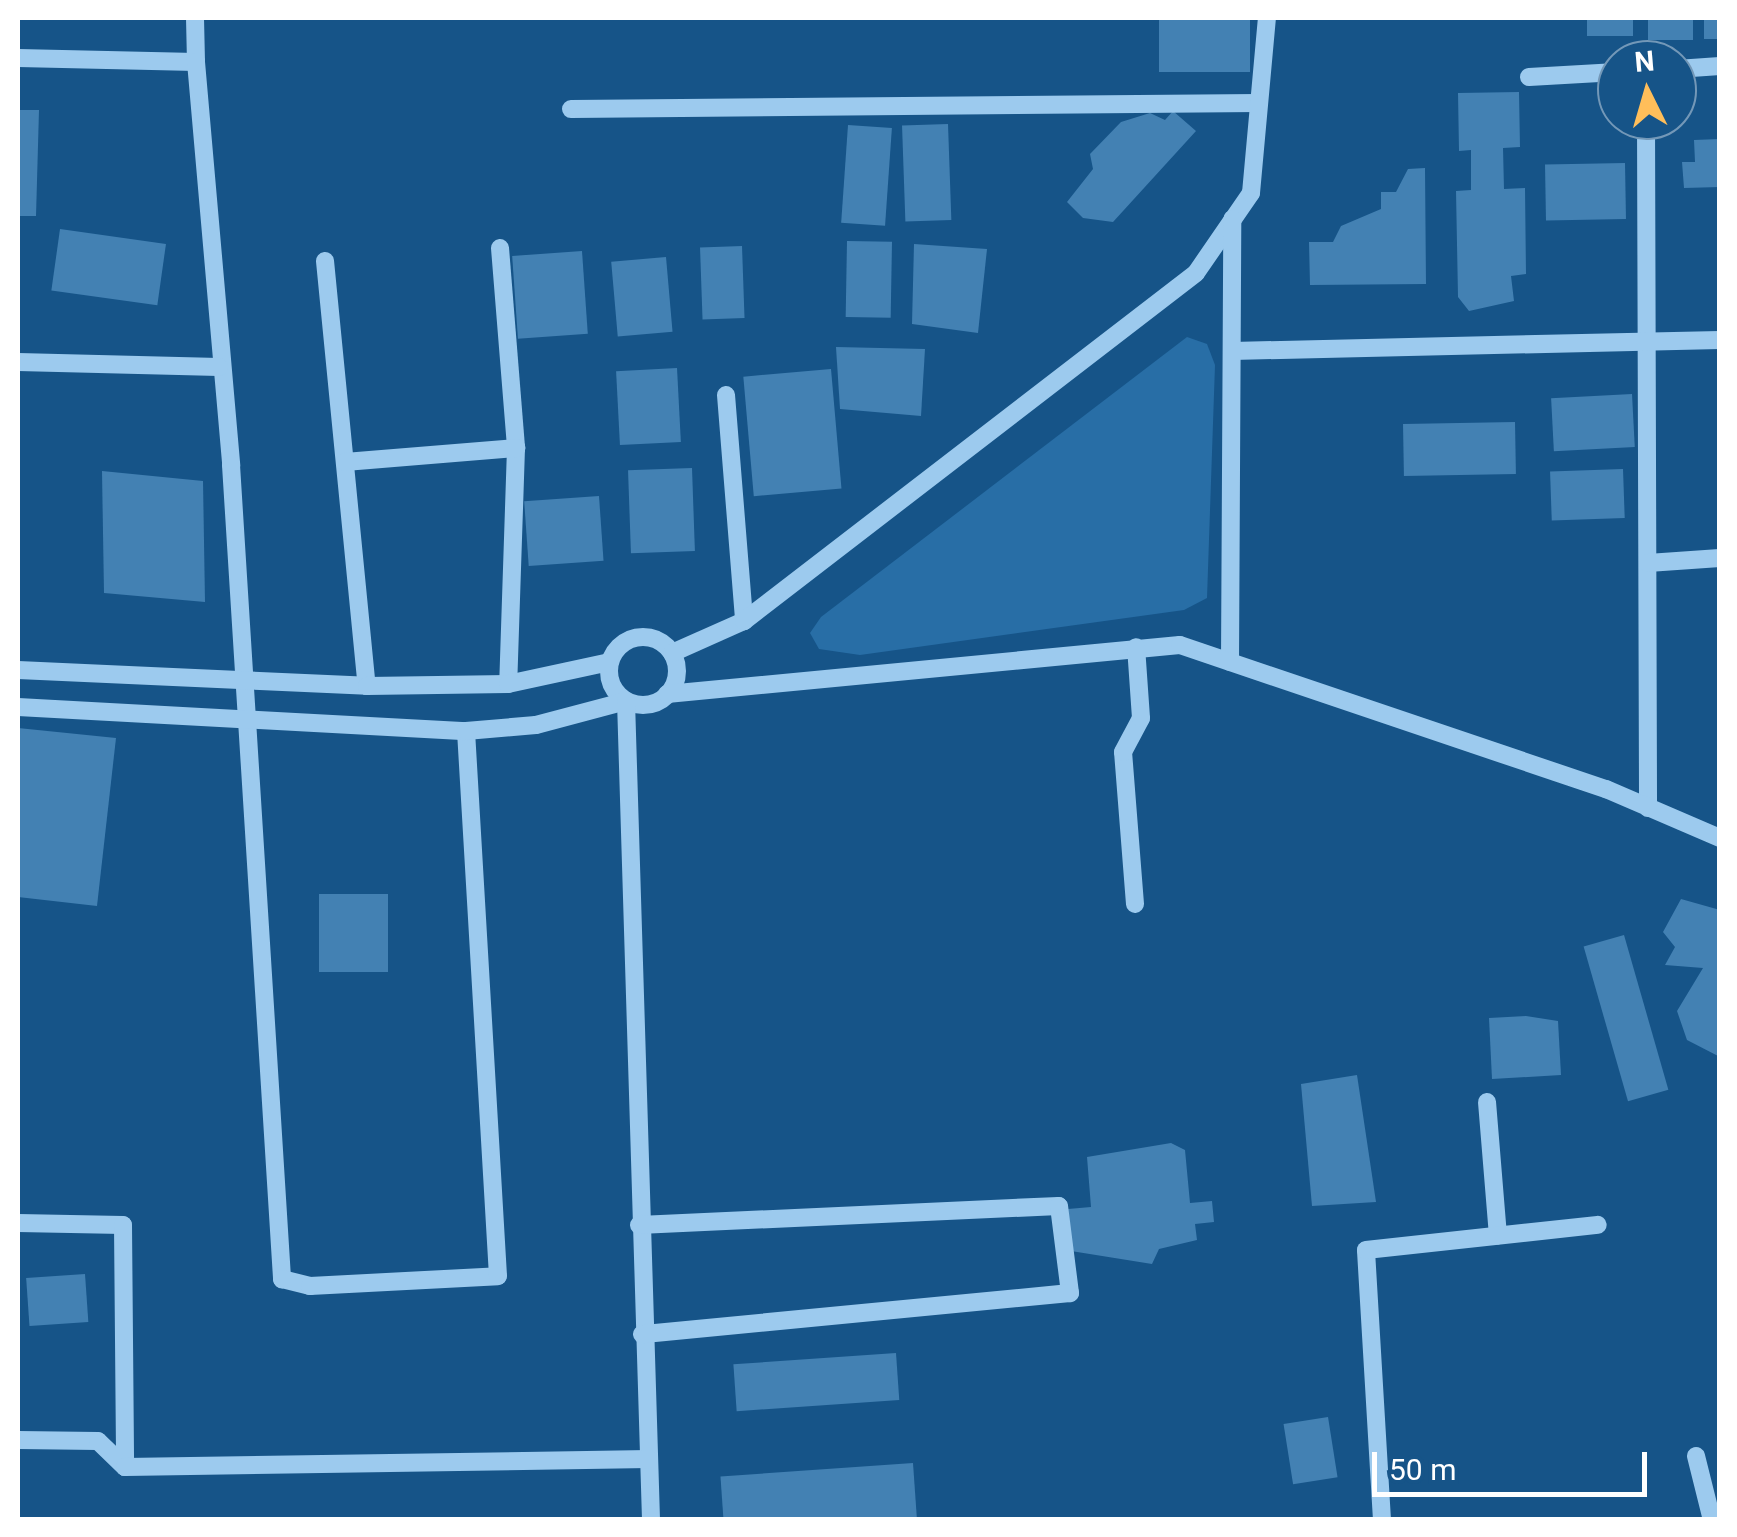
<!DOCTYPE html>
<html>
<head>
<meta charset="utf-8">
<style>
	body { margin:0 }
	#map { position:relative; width:1737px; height:1537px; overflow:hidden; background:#165488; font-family:Roboto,sans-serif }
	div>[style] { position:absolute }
	.green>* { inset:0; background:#286ea6 }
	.building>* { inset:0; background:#4381b3; transform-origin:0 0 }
	.minor>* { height:18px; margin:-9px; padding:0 9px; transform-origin:9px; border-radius:9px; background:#9ccaee }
	.minor>.ring { margin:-9px; padding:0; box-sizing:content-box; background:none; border:18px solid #9ccaee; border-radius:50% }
	span { translate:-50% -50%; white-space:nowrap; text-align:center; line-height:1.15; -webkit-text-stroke:8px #165488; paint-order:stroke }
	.frame { position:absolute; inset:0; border:20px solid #fff; pointer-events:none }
	.north { position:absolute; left:1597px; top:40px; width:100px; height:100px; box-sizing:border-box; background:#165488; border:2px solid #7398b8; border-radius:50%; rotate:355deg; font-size:28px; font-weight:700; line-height:40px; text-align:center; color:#fff }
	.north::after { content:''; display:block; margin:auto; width:35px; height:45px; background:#ffbe5a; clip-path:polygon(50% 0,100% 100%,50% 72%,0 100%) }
	.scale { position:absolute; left:1372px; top:1452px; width:275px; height:45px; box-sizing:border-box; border:5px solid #fff; border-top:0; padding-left:12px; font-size:30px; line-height:35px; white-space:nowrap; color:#fff; -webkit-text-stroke:8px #165488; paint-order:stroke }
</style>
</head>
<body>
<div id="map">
	<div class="green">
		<div style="clip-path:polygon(1187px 337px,1207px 344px,1215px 365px,1207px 598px,1184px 610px,860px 655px,819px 649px,810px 633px,821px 617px)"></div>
	</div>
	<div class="building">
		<div style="left:1159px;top:18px;width:91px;height:54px"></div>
		<div style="left:1587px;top:18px;width:46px;height:18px"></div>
		<div style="left:1648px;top:18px;width:45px;height:22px"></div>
		<div style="left:1704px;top:18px;width:16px;height:21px"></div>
		<div style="clip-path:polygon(1519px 92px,1520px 147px,1503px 148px,1504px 189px,1525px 188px,1526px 274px,1511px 276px,1514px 301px,1469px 311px,1458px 297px,1456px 191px,1471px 190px,1471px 150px,1459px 151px,1458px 93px)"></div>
		<div style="clip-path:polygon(18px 110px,39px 110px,36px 216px,18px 216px)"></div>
		<div style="clip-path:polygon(1173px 111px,1196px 131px,1113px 222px,1083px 218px,1067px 202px,1093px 169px,1090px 154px,1121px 122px,1150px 113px,1165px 120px)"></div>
		<div style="left:948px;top:124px;width:96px;height:46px;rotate:88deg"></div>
		<div style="left:848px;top:125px;width:44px;height:98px;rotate:4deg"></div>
		<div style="clip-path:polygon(1720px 139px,1720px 187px,1684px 188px,1682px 162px,1695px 162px,1694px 140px)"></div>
		<div style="left:1625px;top:163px;width:56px;height:80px;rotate:89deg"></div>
		<div style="clip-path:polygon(1425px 168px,1426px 284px,1310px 285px,1309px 242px,1333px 242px,1341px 226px,1381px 209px,1381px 192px,1396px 192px,1408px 169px)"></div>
		<div style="left:60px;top:229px;width:107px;height:62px;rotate:8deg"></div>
		<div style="left:847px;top:241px;width:45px;height:76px;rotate:1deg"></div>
		<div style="clip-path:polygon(914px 244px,987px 249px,978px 333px,912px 324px)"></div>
		<div style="left:742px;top:246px;width:72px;height:42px;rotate:88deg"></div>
		<div style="left:582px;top:251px;width:83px;height:70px;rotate:86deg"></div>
		<div style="left:666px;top:257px;width:75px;height:55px;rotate:85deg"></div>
		<div style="clip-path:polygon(836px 347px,925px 349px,921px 416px,840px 409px)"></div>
		<div style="left:677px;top:368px;width:74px;height:61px;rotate:87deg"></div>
		<div style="left:831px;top:369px;width:120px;height:88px;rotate:85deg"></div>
		<div style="left:1632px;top:394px;width:53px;height:81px;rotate:87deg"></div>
		<div style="left:1515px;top:422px;width:52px;height:112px;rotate:89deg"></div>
		<div style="left:692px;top:468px;width:83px;height:64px;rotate:88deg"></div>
		<div style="left:1623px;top:469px;width:49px;height:73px;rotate:88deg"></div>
		<div style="clip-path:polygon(102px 471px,203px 481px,205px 602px,104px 593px)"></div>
		<div style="left:599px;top:496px;width:65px;height:75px;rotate:86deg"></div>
		<div style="clip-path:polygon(18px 728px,116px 738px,97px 906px,18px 897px)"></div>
		<div style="left:319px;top:894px;width:69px;height:78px"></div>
		<div style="clip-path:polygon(1681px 899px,1720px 910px,1720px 1057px,1687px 1040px,1677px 1011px,1703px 968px,1665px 965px,1675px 947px,1663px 932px)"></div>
		<div style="left:1624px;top:935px;width:161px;height:42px;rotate:74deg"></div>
		<div style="clip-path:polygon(1526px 1016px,1558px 1021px,1561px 1075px,1492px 1079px,1489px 1018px)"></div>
		<div style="clip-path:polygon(1357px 1075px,1376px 1202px,1312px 1206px,1301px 1084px)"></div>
		<div style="clip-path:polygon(1171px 1143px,1185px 1150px,1190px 1203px,1212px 1201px,1214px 1222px,1195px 1224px,1197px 1240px,1159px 1249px,1152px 1264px,1071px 1251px,1068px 1209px,1091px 1207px,1087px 1157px)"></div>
		<div style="left:85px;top:1274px;width:48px;height:59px;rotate:86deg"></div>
		<div style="left:896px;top:1353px;width:47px;height:163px;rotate:86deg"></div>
		<div style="left:1328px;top:1417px;width:61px;height:45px;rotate:81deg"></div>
		<div style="left:913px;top:1463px;width:57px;height:193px;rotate:86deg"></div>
	</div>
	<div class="minor">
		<div style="left:18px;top:58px;width:178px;rotate:1.3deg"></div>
		<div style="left:196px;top:62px;width:44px;rotate:-91.3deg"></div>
		<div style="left:196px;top:62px;width:405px;rotate:85deg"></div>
		<div style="left:231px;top:465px;width:816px;rotate:86.41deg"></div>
		<div style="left:282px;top:1279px;width:29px;rotate:14deg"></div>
		<div style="left:310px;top:1286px;width:188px;rotate:-3deg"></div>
		<div style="left:498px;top:1276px;width:546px;rotate:-93.36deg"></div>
		<div style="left:1677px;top:69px;width:43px;rotate:-4deg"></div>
		<div style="left:1529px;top:77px;width:88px;rotate:-3.3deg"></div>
		<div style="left:571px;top:109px;width:688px;rotate:-0.5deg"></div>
		<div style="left:1646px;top:120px;width:688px;rotate:89.83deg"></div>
		<div style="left:500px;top:248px;width:201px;rotate:85.4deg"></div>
		<div style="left:516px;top:448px;width:236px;rotate:91.9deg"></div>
		<div style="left:325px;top:261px;width:427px;rotate:84.4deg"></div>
		<div style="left:1232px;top:351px;width:488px;rotate:-1.3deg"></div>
		<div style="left:18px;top:362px;width:201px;rotate:1.4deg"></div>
		<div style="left:726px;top:395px;width:227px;rotate:85.4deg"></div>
		<div style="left:345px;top:462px;width:172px;rotate:-4.7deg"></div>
		<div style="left:1648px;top:563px;width:72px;rotate:-4deg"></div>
		<div class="ring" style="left:609px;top:637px;width:50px;height:50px"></div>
		<div style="left:672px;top:653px;width:79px;rotate:-24deg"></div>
		<div style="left:744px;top:621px;width:570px;rotate:-37.59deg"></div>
		<div style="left:1196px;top:273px;width:97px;rotate:-55.5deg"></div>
		<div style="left:1251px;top:193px;width:176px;rotate:-84.8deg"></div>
		<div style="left:1230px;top:662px;width:443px;rotate:-89.7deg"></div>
		<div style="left:18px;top:670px;width:349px;rotate:2.6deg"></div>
		<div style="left:367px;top:686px;width:141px;rotate:-0.8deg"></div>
		<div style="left:508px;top:684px;width:104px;rotate:-12.2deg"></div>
		<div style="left:667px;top:694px;width:515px;rotate:-5.46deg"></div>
		<div style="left:1180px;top:645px;width:450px;rotate:18.7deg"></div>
		<div style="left:1606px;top:789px;width:124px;rotate:23.3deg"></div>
		<div style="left:18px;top:707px;width:449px;rotate:3.1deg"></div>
		<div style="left:466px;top:731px;width:70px;rotate:-4.9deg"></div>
		<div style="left:536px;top:725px;width:93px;rotate:-14.9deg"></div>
		<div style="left:626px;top:701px;width:819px;rotate:88.25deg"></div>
		<div style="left:1135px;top:904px;width:152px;rotate:-94.5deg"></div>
		<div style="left:1123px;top:752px;width:38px;rotate:-62deg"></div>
		<div style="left:1141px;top:718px;width:71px;rotate:-94deg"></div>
		<div style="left:1487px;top:1102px;width:134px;rotate:85.3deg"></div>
		<div style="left:18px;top:1223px;width:105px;rotate:1.1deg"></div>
		<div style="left:123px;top:1225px;width:242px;rotate:89.5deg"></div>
		<div style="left:639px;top:1225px;width:420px;rotate:-2.6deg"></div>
		<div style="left:1059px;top:1206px;width:88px;rotate:82.8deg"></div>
		<div style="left:1070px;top:1293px;width:430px;rotate:174.5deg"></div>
		<div style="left:18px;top:1440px;width:80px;rotate:0.7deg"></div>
		<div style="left:98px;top:1441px;width:37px;rotate:44deg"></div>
		<div style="left:125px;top:1467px;width:524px;rotate:-0.87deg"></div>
		<div style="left:1696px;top:1456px;width:66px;rotate:76deg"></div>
		<div style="left:1382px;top:1520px;width:270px;rotate:-93.4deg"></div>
		<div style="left:1366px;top:1250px;width:233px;rotate:-6.2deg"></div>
	</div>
	<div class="frame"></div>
	<div class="north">N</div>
	<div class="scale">50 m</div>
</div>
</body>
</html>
